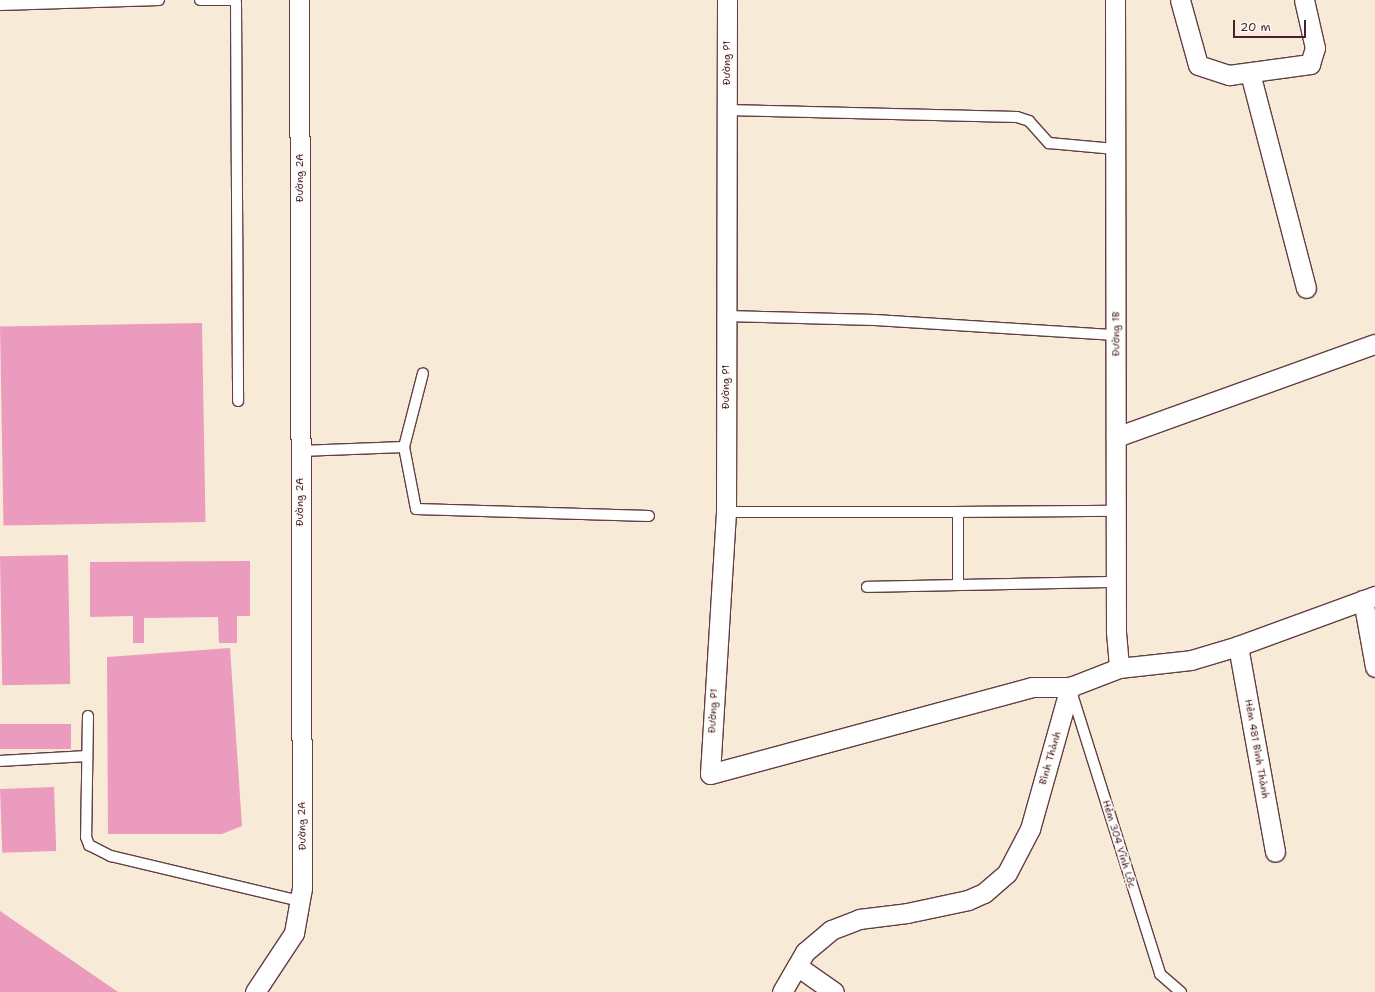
<!DOCTYPE html>
<html>
<head>
<meta charset="utf-8">
<style>
	body { margin:0 }
	#map { position:relative; width:1375px; height:992px; overflow:hidden; background:#f7ead6; font-family:"Shantell Sans",sans-serif }
	div>[style] { position:absolute }
	.building>* { inset:0; background:#eb9bbd; transform-origin:0 0 }
	.roads { filter:drop-shadow(1px 0 #643d45) drop-shadow(-1px 0 #643d45) drop-shadow(0 1px #643d45) drop-shadow(0 -1px #643d45) }
	.service>* { height:10px; margin:-5px; padding:0 5px; transform-origin:5px; border-radius:5px; background:#fff }
	.minor>* { height:19px; margin:-9.5px; padding:0 9.5px; transform-origin:9.5px; border-radius:9.5px; background:#fff }
	span { translate:-50% -50%; white-space:nowrap; text-align:center; line-height:1.15; -webkit-text-stroke:3.5px #fdfcf7; paint-order:stroke }
	.street-label { font-size:10px; color:#4a1f2b }
	.scale { position:absolute; left:1233px; top:20px; width:73px; height:18px; box-sizing:border-box; border:2px solid #4a1f2b; border-top:0; padding-left:5px; font-size:12px; line-height:14px; white-space:nowrap; color:#4a1f2b; -webkit-text-stroke:3px #fdfcf7; paint-order:stroke }
</style>
</head>
<body>
<div id="map">
	<div class="building">
		<div style="left:202px;top:323px;width:199px;height:202px;rotate:89deg"></div>
		<div style="left:68px;top:555px;width:129px;height:68px;rotate:89deg"></div>
		<div style="clip-path:polygon(250px 561px,250px 616px,237px 616px,237px 643px,219px 643px,218px 617px,144px 618px,144px 643px,133px 643px,133px 616px,90px 617px,90px 562px)"></div>
		<div style="clip-path:polygon(230px 648px,242px 826px,222px 834px,108px 834px,107px 657px)"></div>
		<div style="left:71px;top:724px;width:25px;height:71px;rotate:90deg"></div>
		<div style="left:54px;top:787px;width:64px;height:54px;rotate:88deg"></div>
		<div style="clip-path:polygon(0 911px,118px 992px,0 992px)"></div>
	</div>
	<div class="roads">
		<div class="service">
			<div style="left:200px;top:0;width:35px"></div>
			<div style="left:236px;top:2px;width:399px;rotate:89.7deg"></div>
			<div style="left:0;top:5px;width:159px;rotate:-1.8deg"></div>
			<div style="left:727px;top:110px;width:290px;rotate:1.4deg"></div>
			<div style="left:1017px;top:117px;width:13px;rotate:18deg"></div>
			<div style="left:1029px;top:121px;width:30px;rotate:48deg"></div>
			<div style="left:1049px;top:143px;width:66px;rotate:5.2deg"></div>
			<div style="left:726px;top:316px;width:149px;rotate:1.5deg"></div>
			<div style="left:875px;top:320px;width:241px;rotate:3.6deg"></div>
			<div style="left:404px;top:447px;width:76px;rotate:-75.6deg"></div>
			<div style="left:300px;top:451px;width:104px;rotate:-2.2deg"></div>
			<div style="left:404px;top:447px;width:63px;rotate:79deg"></div>
			<div style="left:416px;top:509px;width:233px;rotate:1.7deg"></div>
			<div style="left:726px;top:512px;width:232px"></div>
			<div style="left:958px;top:585px;width:73px;rotate:-90deg"></div>
			<div style="left:958px;top:512px;width:158px;rotate:-0.4deg"></div>
			<div style="left:867px;top:587px;width:249px;rotate:-1.2deg"></div>
			<div style="left:1071px;top:691px;width:297px;rotate:72.5deg"></div>
			<div style="left:1160px;top:974px;width:28px;rotate:41deg"></div>
			<div style="left:88px;top:716px;width:121px;rotate:90.9deg"></div>
			<div style="left:86px;top:837px;width:9px;rotate:69deg"></div>
			<div style="left:89px;top:845px;width:25px;rotate:27deg"></div>
			<div style="left:111px;top:856px;width:194px;rotate:13.4deg"></div>
			<div style="left:0;top:761px;width:87px;rotate:-3.3deg"></div>
		</div>
		<div class="minor">
			<div style="left:727px;top:0;width:512px;rotate:90.11deg"></div>
			<div style="left:726px;top:512px;width:262px;rotate:93.5deg"></div>
			<div style="left:710px;top:774px;width:334px;rotate:-15.1deg"></div>
			<div style="left:1032px;top:687px;width:38px"></div>
			<div style="left:1115px;top:0;width:632px;rotate:89.91deg"></div>
			<div style="left:1116px;top:632px;width:36px;rotate:85deg"></div>
			<div style="left:1180px;top:0;width:67px;rotate:74.5deg"></div>
			<div style="left:1198px;top:65px;width:33px;rotate:18deg"></div>
			<div style="left:1229px;top:75px;width:82px;rotate:-7.7deg"></div>
			<div style="left:1310px;top:64px;width:17px;rotate:-73deg"></div>
			<div style="left:1315px;top:48px;width:49px;rotate:-102.9deg"></div>
			<div style="left:1250px;top:73px;width:222px;rotate:75.4deg"></div>
			<div style="left:1116px;top:437px;width:275px;rotate:-19.8deg"></div>
			<div style="left:1363px;top:600px;width:68px;rotate:79.8deg"></div>
			<div style="left:1238px;top:646px;width:209px;rotate:79.8deg"></div>
			<div style="left:797px;top:966px;width:45px;rotate:35.1deg"></div>
			<div style="left:255px;top:992px;width:71px;rotate:-56.5deg"></div>
			<div style="left:294px;top:933px;width:46px;rotate:-79.9deg"></div>
			<div style="left:302px;top:888px;width:888px;rotate:-90.19deg"></div>
			<div style="left:782px;top:992px;width:46px;rotate:-60.1deg"></div>
			<div style="left:805px;top:952px;width:34px;rotate:-40deg"></div>
			<div style="left:831px;top:930px;width:30px;rotate:-21deg"></div>
			<div style="left:859px;top:919px;width:48px;rotate:-7.1deg"></div>
			<div style="left:907px;top:913px;width:62px;rotate:-12deg"></div>
			<div style="left:968px;top:900px;width:17px;rotate:-24deg"></div>
			<div style="left:984px;top:893px;width:30px;rotate:-41deg"></div>
			<div style="left:1007px;top:873px;width:50px;rotate:-62.4deg"></div>
			<div style="left:1030px;top:829px;width:148px;rotate:-74.3deg"></div>
			<div style="left:1070px;top:687px;width:53px;rotate:-21.2deg"></div>
			<div style="left:1119px;top:668px;width:72px;rotate:-6.3deg"></div>
			<div style="left:1191px;top:660px;width:49px;rotate:-16.6deg"></div>
			<div style="left:1238px;top:646px;width:146px;rotate:-20.1deg"></div>
		</div>
	</div>
	<div class="street-label">
		<span style="left:727px;top:63px;rotate:-90deg">Đường P1</span>
		<span style="left:300px;top:178px;rotate:-90deg">Đường 2A</span>
		<span style="left:1116px;top:334px;rotate:-90deg">Đường 1B</span>
		<span style="left:726px;top:387px;rotate:-90deg">Đường P1</span>
		<span style="left:300px;top:502px;rotate:-90deg">Đường 2A</span>
		<span style="left:713px;top:711px;rotate:-87deg">Đường P1</span>
		<span style="left:1257px;top:749px;rotate:80deg">Hẻm 481 Bình Thành</span>
		<span style="left:1050px;top:758px;rotate:-74deg">Bình Thành</span>
		<span style="left:302px;top:826px;rotate:-91deg">Đường 2A</span>
		<span style="left:1119px;top:844px;rotate:73deg">Hẻm 304 Vĩnh Lộc</span>
	</div>
	<div class="scale">20 m</div>
</div>
</body>
</html>
